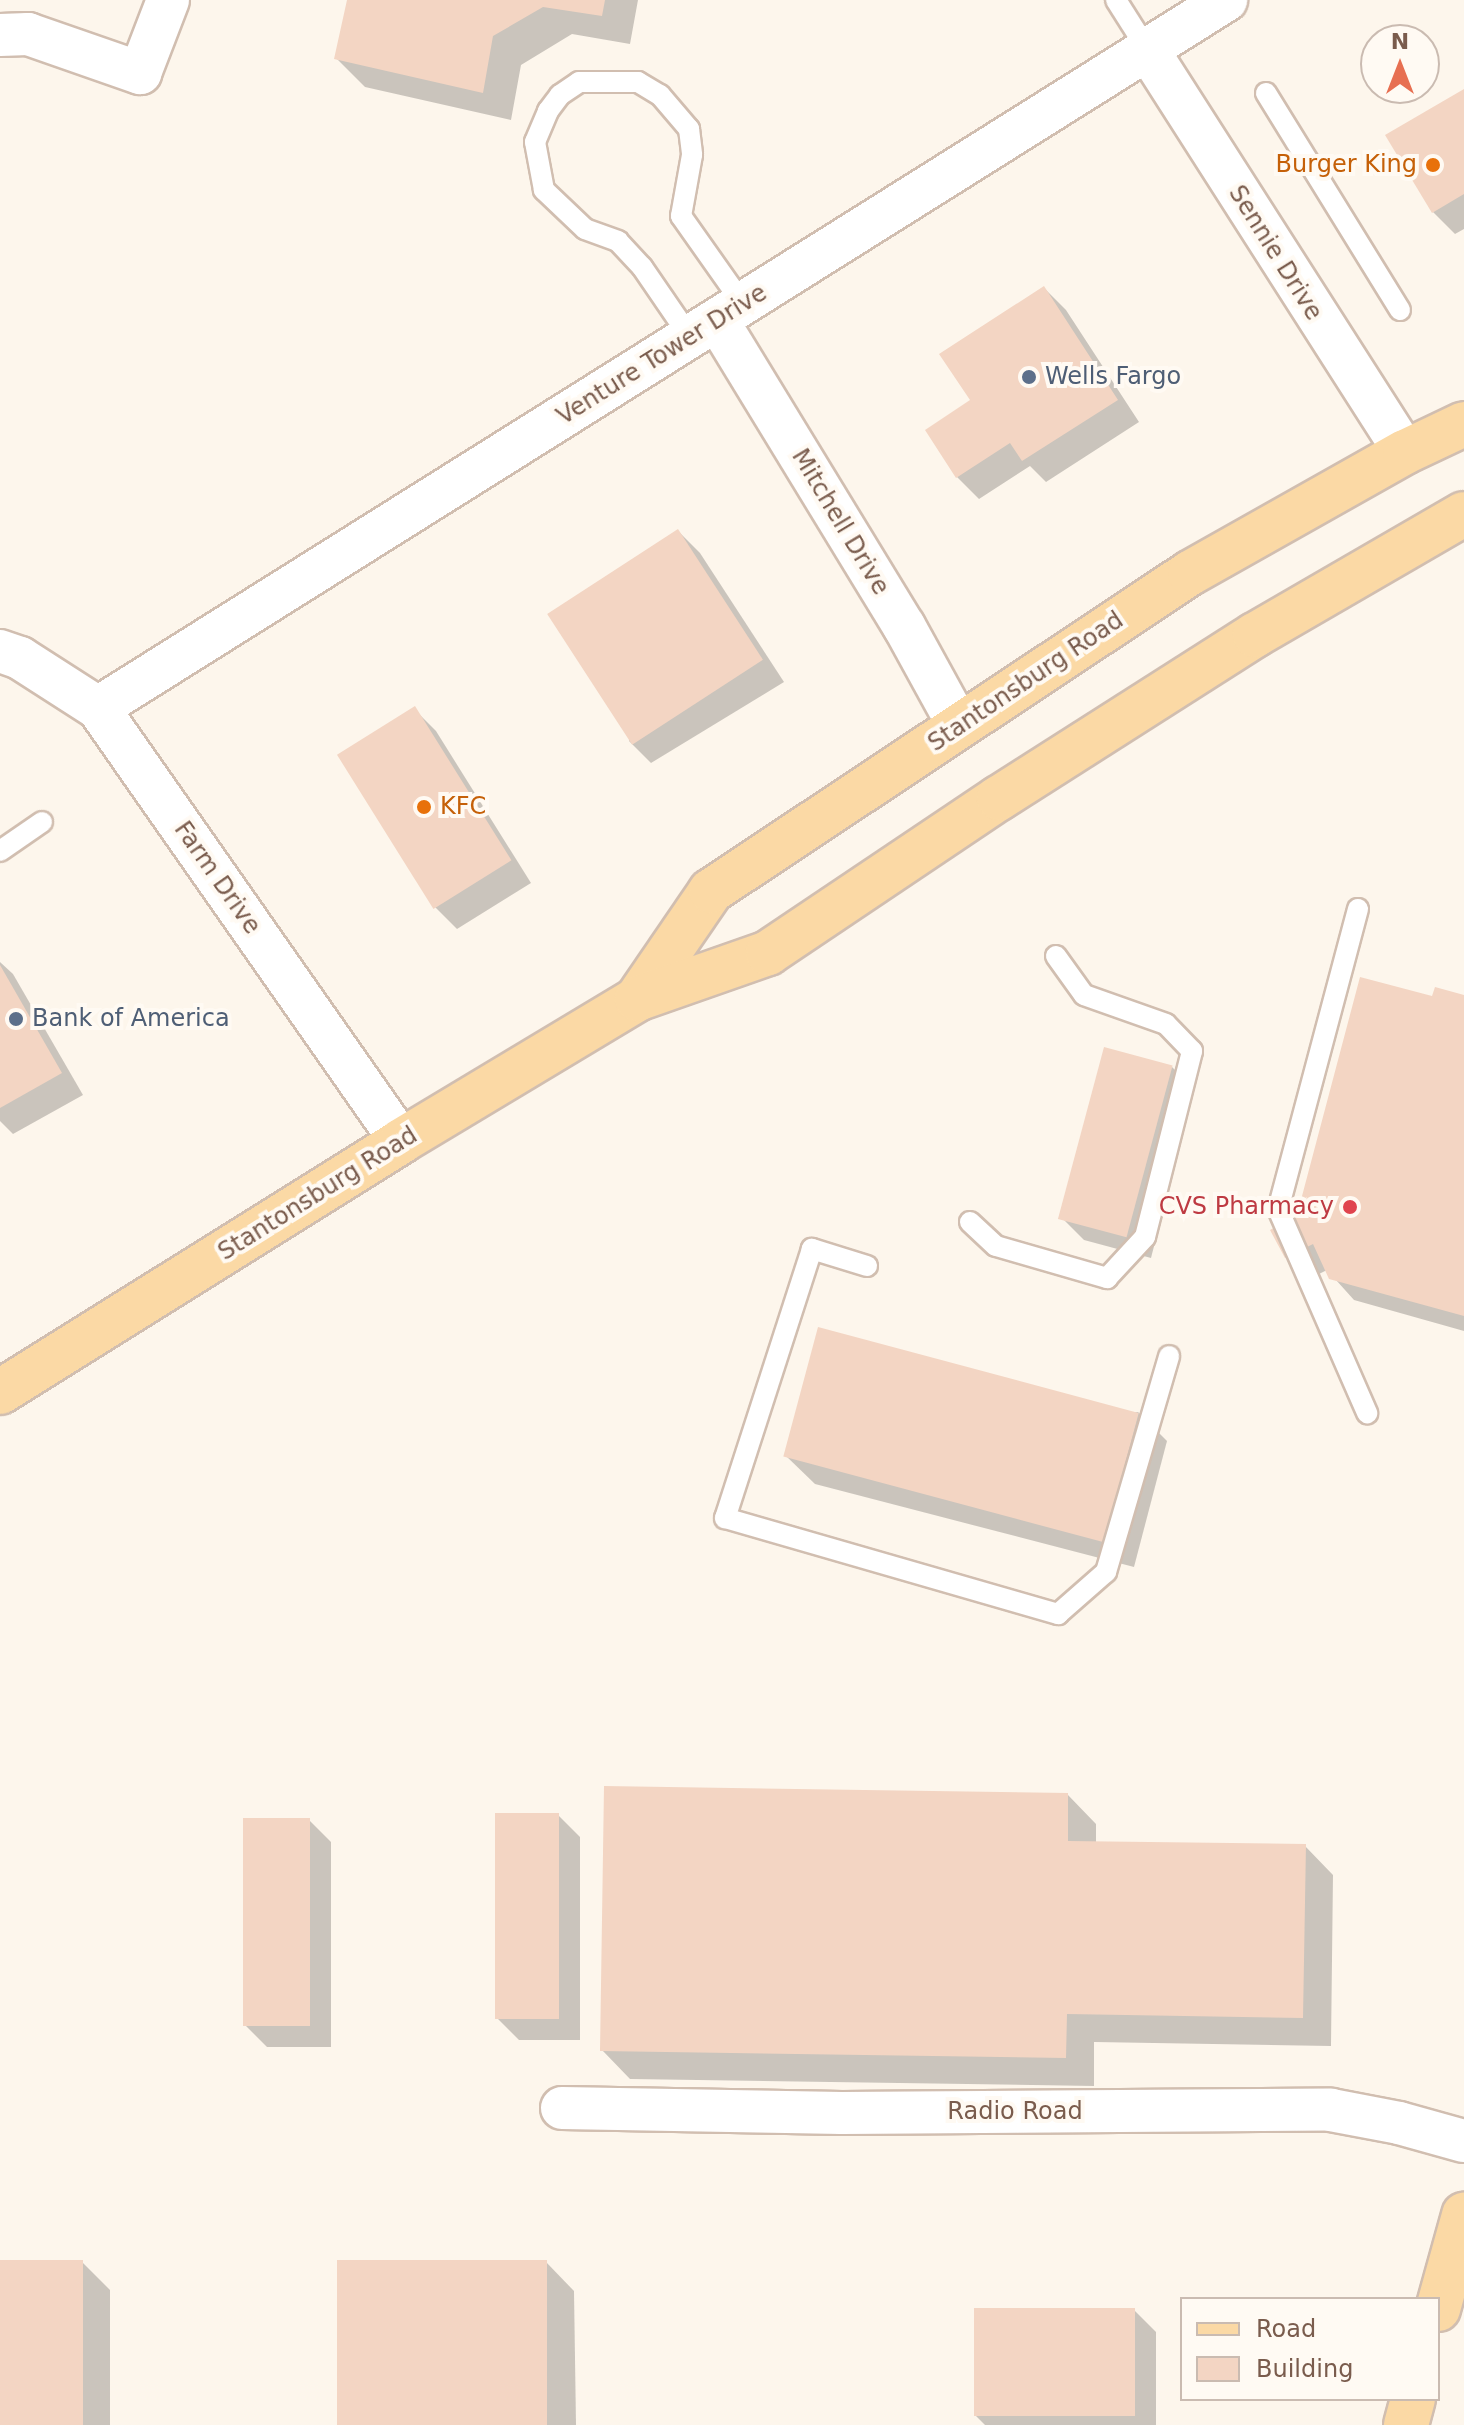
<!DOCTYPE html>
<html>
<head>
<meta charset="utf-8">
<style>
	body { margin:0 }
	#map { position:relative; width:1464px; height:2425px; overflow:hidden; background:#fdf6ec; font-family:"DejaVu Sans",sans-serif }
	div>[style] { position:absolute }
	.shadow>* { inset:0; background:#0003 }
	.building>* { inset:0; background:#f3d5c3; transform-origin:0 0 }
	.roads { filter:drop-shadow(2px 0 #d1beb0) drop-shadow(-2px 0 #d1beb0) drop-shadow(0 2px #d1beb0) drop-shadow(0 -2px #d1beb0) }
	.service>* { height:20px; margin:-10px; padding:0 10px; transform-origin:10px; border-radius:10px; background:#fff }
	.minor>* { height:42px; margin:-21px; padding:0 21px; transform-origin:21px; border-radius:21px; background:#fff }
	.primary>* { height:44px; margin:-22px; padding:0 22px; transform-origin:22px; border-radius:22px; background:#fbd9a5 }
	.dots>* { width:22px; height:22px; translate:-50% -50%; box-sizing:border-box; border:4px solid #fffaf3; border-radius:50% }
	span { translate:-50% -50%; white-space:nowrap; text-align:center; line-height:1.15; -webkit-text-stroke:8px #fffaf3; paint-order:stroke }
	.food-label { font-size:24px; color:#c56008 }
	.right { translate:-100% -50%; text-align:right }
	.left { translate:0 -50%; text-align:left }
	.street-label { font-size:24px; color:#7a5c4d }
	.service-label { font-size:24px; color:#4e5e75 }
	.health-label { font-size:24px; color:#be3a42 }
	.legend { position:absolute; left:1180px; top:2297px; width:260px; height:104px; box-sizing:border-box; background:#fffaf3; border:2px solid #cabbb1; margin:0; padding:10px 14px; list-style:none; font-size:24px; color:#7a5c4d }
	.legend li { display:flex; align-items:center; gap:16px; height:40px }
	.legend b { width:40px; border:2px solid #cabbb1 }
	.north { position:absolute; left:1360px; top:24px; width:80px; height:80px; box-sizing:border-box; background:#fffaf3; border:2px solid #cabbb1; border-radius:50%; rotate:0deg; font-size:22px; font-weight:700; line-height:32px; text-align:center; color:#7a5c4d }
	.north::after { content:''; display:block; margin:auto; width:28px; height:36px; background:#e76f51; clip-path:polygon(50% 0,100% 100%,50% 72%,0 100%) }
</style>
</head>
<body>
<div id="map">
	<div class="shadow">
		<div style="clip-path:polygon(349px 0,638px 0,630px 44px,572px 34px,521px 65px,511px 120px,365px 87px,337px 59px)"></div>
		<div style="clip-path:polygon(1464px 91px,1464px 229px,1455px 234px,1433px 212px)"></div>
		<div style="clip-path:polygon(1044px 288px,1066px 310px,1139px 422px,1046px 482px,1030px 466px,979px 499px,957px 477px,973px 401px)"></div>
		<div style="clip-path:polygon(678px 531px,700px 553px,784px 682px,651px 763px,629px 741px)"></div>
		<div style="clip-path:polygon(414px 709px,436px 731px,531px 883px,457px 929px,435px 907px,340px 754px)"></div>
		<div style="clip-path:polygon(0 962px,13px 974px,83px 1095px,13px 1134px,0 1121px)"></div>
		<div style="clip-path:polygon(1464px 997px,1464px 1331px,1354px 1300px,1327px 1270px,1309px 1279px,1287px 1257px,1298px 1216px,1434px 998px)"></div>
		<div style="clip-path:polygon(1172px 1067px,1194px 1089px,1151px 1258px,1084px 1240px,1062px 1218px)"></div>
		<div style="clip-path:polygon(1138px 1412px,1167px 1441px,1134px 1567px,815px 1484px,786px 1456px)"></div>
		<div style="clip-path:polygon(1068px 1795px,1096px 1824px,1096px 1843px,1305px 1846px,1333px 1875px,1331px 2046px,1094px 2042px,1094px 2086px,630px 2079px,602px 2050px)"></div>
		<div style="clip-path:polygon(558px 1815px,580px 1837px,580px 2040px,519px 2040px,497px 2018px)"></div>
		<div style="clip-path:polygon(309px 1820px,331px 1842px,331px 2047px,267px 2047px,245px 2025px)"></div>
		<div style="clip-path:polygon(0 2262px,82px 2262px,110px 2290px,110px 2425px,0 2425px)"></div>
		<div style="clip-path:polygon(546px 2262px,574px 2291px,576px 2425px,340px 2425px)"></div>
		<div style="clip-path:polygon(1134px 2310px,1156px 2332px,1156px 2425px,985px 2425px,976px 2416px)"></div>
	</div>
	<div class="building">
		<div style="clip-path:polygon(347px 0,605px 0,602px 16px,543px 7px,493px 36px,483px 93px,334px 59px)"></div>
		<div style="clip-path:polygon(1464px 89px,1464px 194px,1432px 213px,1385px 135px)"></div>
		<div style="clip-path:polygon(1044px 286px,1118px 400px,1022px 461px,1010px 443px,956px 478px,925px 430px,970px 400px,939px 354px)"></div>
		<div style="left:678px;top:529px;width:156px;height:156px;rotate:57deg"></div>
		<div style="left:415px;top:706px;width:182px;height:92px;rotate:58deg"></div>
		<div style="clip-path:polygon(0 965px,62px 1073px,0 1108px)"></div>
		<div style="clip-path:polygon(1360px 977px,1432px 996px,1435px 987px,1464px 995px,1464px 1316px,1329px 1279px,1313px 1244px,1285px 1258px,1270px 1230px,1297px 1215px)"></div>
		<div style="left:1104px;top:1047px;width:71px;height:178px;rotate:15deg"></div>
		<div style="left:818px;top:1327px;width:332px;height:134px;rotate:15deg"></div>
		<div style="clip-path:polygon(604px 1786px,1068px 1793px,1068px 1841px,1306px 1844px,1303px 2018px,1067px 2014px,1066px 2058px,600px 2051px)"></div>
		<div style="left:495px;top:1813px;width:64px;height:206px"></div>
		<div style="left:243px;top:1818px;width:67px;height:208px"></div>
		<div style="left:0;top:2260px;width:83px;height:165px"></div>
		<div style="left:547px;top:2260px;width:165px;height:210px;rotate:90deg"></div>
		<div style="left:974px;top:2308px;width:161px;height:108px"></div>
	</div>
	<div class="roads">
		<div class="service">
			<div style="left:1116px;top:0;width:62px;rotate:57.6deg"></div>
			<div style="left:1266px;top:93px;width:255px;rotate:58.3deg"></div>
			<div style="left:690px;top:337px;width:85px;rotate:-124.4deg"></div>
			<div style="left:642px;top:267px;width:35px;rotate:-133deg"></div>
			<div style="left:618px;top:241px;width:35px;rotate:-160deg"></div>
			<div style="left:585px;top:229px;width:57px;rotate:-136.4deg"></div>
			<div style="left:544px;top:190px;width:49px;rotate:-100.6deg"></div>
			<div style="left:535px;top:142px;width:34px;rotate:-67deg"></div>
			<div style="left:548px;top:111px;width:20px;rotate:-53deg"></div>
			<div style="left:560px;top:95px;width:23px;rotate:-34deg"></div>
			<div style="left:579px;top:82px;width:59px"></div>
			<div style="left:638px;top:82px;width:26px;rotate:31deg"></div>
			<div style="left:660px;top:95px;width:45px;rotate:49.5deg"></div>
			<div style="left:689px;top:129px;width:26px;rotate:83deg"></div>
			<div style="left:692px;top:155px;width:62px;rotate:100.2deg"></div>
			<div style="left:681px;top:216px;width:108px;rotate:54.8deg"></div>
			<div style="left:0;top:851px;width:51px;rotate:-34.6deg"></div>
			<div style="left:1358px;top:909px;width:310px;rotate:104.9deg"></div>
			<div style="left:1278px;top:1209px;width:223px;rotate:66.4deg"></div>
			<div style="left:970px;top:1222px;width:35px;rotate:43deg"></div>
			<div style="left:996px;top:1246px;width:116px;rotate:16.1deg"></div>
			<div style="left:1107px;top:1278px;width:56px;rotate:-47.2deg"></div>
			<div style="left:1145px;top:1237px;width:192px;rotate:-75.8deg"></div>
			<div style="left:1192px;top:1051px;width:37px;rotate:-134deg"></div>
			<div style="left:1166px;top:1024px;width:87px;rotate:-160.5deg"></div>
			<div style="left:1084px;top:995px;width:48px;rotate:-125.7deg"></div>
			<div style="left:867px;top:1266px;width:58px;rotate:-162.8deg"></div>
			<div style="left:812px;top:1249px;width:283px;rotate:107.9deg"></div>
			<div style="left:725px;top:1518px;width:347px;rotate:16.1deg"></div>
			<div style="left:1058px;top:1614px;width:64px;rotate:-41.2deg"></div>
			<div style="left:1106px;top:1572px;width:225px;rotate:-73.7deg"></div>
		</div>
		<div class="minor">
			<div style="left:0;top:35px;width:28px;rotate:-2deg"></div>
			<div style="left:28px;top:34px;width:119px;rotate:19.2deg"></div>
			<div style="left:140px;top:73px;width:78px;rotate:-69deg"></div>
			<div style="left:1149px;top:52px;width:475px;rotate:57.4deg"></div>
			<div style="left:717px;top:320px;width:359px;rotate:58.6deg"></div>
			<div style="left:904px;top:626px;width:114px;rotate:61.2deg"></div>
			<div style="left:0;top:651px;width:21px;rotate:19deg"></div>
			<div style="left:20px;top:658px;width:93px;rotate:32.7deg"></div>
			<div style="left:98px;top:708px;width:528px;rotate:55.02deg"></div>
			<div style="left:98px;top:708px;width:1332px;rotate:-32.11deg"></div>
			<div style="left:562px;top:2108px;width:280px;rotate:1deg"></div>
			<div style="left:842px;top:2113px;width:489px;rotate:-0.4deg"></div>
			<div style="left:1331px;top:2110px;width:69px;rotate:10.8deg"></div>
			<div style="left:1399px;top:2123px;width:67px;rotate:15.5deg"></div>
		</div>
		<div class="primary">
			<div style="left:637px;top:999px;width:131px;rotate:-55.6deg"></div>
			<div style="left:711px;top:891px;width:575px;rotate:-33.58deg"></div>
			<div style="left:1190px;top:573px;width:247px;rotate:-29.4deg"></div>
			<div style="left:1405px;top:452px;width:65px;rotate:-25.4deg"></div>
			<div style="left:0;top:1392px;width:473px;rotate:-32deg"></div>
			<div style="left:401px;top:1141px;width:275px;rotate:-31deg"></div>
			<div style="left:637px;top:999px;width:139px;rotate:-19.3deg"></div>
			<div style="left:768px;top:953px;width:278px;rotate:-33.9deg"></div>
			<div style="left:999px;top:798px;width:303px;rotate:-32.5deg"></div>
			<div style="left:1255px;top:635px;width:241px;rotate:-30.1deg"></div>
			<div style="left:1438px;top:2309px;width:98px;rotate:-74.5deg"></div>
			<div style="left:1406px;top:2425px;width:27px;rotate:-75deg"></div>
		</div>
	</div>
	<div class="dots">
		<div style="left:1433px;top:165px;background:#e8710a"></div>
		<div style="left:1029px;top:377px;background:#5c6f8a"></div>
		<div style="left:424px;top:807px;background:#e8710a"></div>
		<div style="left:16px;top:1019px;background:#5c6f8a"></div>
		<div style="left:1350px;top:1207px;background:#e0444e"></div>
	</div>
	<div class="food-label">
		<span class="right" style="left:1417px;top:165px">Burger King</span>
		<span class="left" style="left:440px;top:807px">KFC</span>
	</div>
	<div class="street-label">
		<span style="left:1275px;top:253px;rotate:58deg">Sennie Drive</span>
		<span style="left:662px;top:355px;rotate:-32deg">Venture Tower Drive</span>
		<span style="left:840px;top:522px;rotate:59deg">Mitchell Drive</span>
		<span style="left:1026px;top:682px;rotate:-34deg">Stantonsburg Road</span>
		<span style="left:217px;top:878px;rotate:55deg">Farm Drive</span>
		<span style="left:318px;top:1194px;rotate:-32deg">Stantonsburg Road</span>
		<span style="left:1015px;top:2112px">Radio Road</span>
	</div>
	<div class="service-label">
		<span class="left" style="left:1045px;top:377px">Wells Fargo</span>
		<span class="left" style="left:32px;top:1019px">Bank of America</span>
	</div>
	<div class="health-label">
		<span class="right" style="left:1334px;top:1207px">CVS Pharmacy</span>
	</div>
	<ul class="legend">
	<li><b style="height:10px;background:#fbd9a5"></b>Road</li>
	<li><b style="height:22px;background:#f3d5c3"></b>Building</li>
	</ul>
	<div class="north">N</div>
</div>
</body>
</html>
